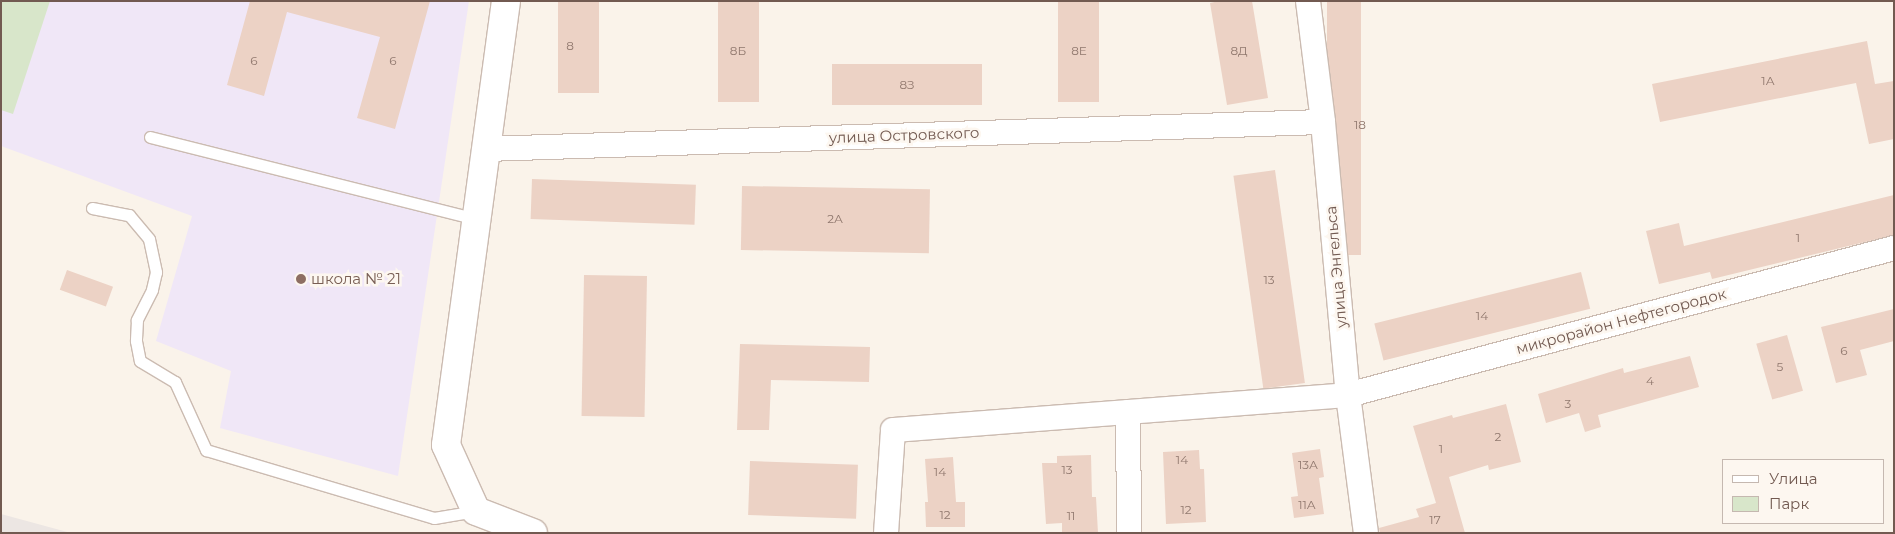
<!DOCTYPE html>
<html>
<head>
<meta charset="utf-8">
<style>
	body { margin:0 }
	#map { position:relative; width:1895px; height:534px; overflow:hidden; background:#faf3ea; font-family:Montserrat,sans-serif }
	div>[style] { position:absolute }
	.industrial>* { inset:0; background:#ece6e3 }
	.education>* { inset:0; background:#f0e7f7 }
	.green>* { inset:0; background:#d8e6ca }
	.building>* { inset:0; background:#ecd2c5; transform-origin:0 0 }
	.roads { filter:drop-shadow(1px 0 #cbbbb1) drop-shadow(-1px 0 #cbbbb1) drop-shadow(0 1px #cbbbb1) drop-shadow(0 -1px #cbbbb1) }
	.lane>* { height:11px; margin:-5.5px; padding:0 5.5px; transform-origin:5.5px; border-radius:5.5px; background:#fff }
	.street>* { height:24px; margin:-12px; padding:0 12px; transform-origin:12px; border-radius:12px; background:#fff }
	.secondary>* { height:28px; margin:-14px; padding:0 14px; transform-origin:14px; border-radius:14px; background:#fff }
	.dots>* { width:14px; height:14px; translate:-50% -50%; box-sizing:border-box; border:2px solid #fdf7f0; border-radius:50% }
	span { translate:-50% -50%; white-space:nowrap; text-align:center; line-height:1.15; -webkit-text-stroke:5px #fdf7f0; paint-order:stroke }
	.number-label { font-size:12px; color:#90786e }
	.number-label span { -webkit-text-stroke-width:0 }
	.street-label { font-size:15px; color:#725a51 }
	.education-label { font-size:15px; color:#785e54 }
	.left { translate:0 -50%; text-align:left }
	.frame { position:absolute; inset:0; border:2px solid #725a51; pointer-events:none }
	.legend { position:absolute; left:1722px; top:459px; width:162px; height:65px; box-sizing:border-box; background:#fdf7f0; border:1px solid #c5b8b0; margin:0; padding:6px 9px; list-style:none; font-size:15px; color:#725a51 }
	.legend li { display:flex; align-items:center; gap:10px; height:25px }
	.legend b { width:25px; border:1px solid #c5b8b0 }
</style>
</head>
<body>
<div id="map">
	<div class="industrial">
		<div style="clip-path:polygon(1px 514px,71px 533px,1px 533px)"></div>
	</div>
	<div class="education">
		<div style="clip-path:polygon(1px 1px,469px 1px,398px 476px,220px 428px,231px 371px,156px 341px,192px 216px,1px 146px)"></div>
	</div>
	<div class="green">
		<div style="clip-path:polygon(1px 1px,50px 1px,13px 114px,1px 110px)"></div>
	</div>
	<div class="building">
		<div style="clip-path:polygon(250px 1px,430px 1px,395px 129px,357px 118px,380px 37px,287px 12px,264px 96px,227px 85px)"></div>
		<div style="left:558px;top:1px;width:41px;height:92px"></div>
		<div style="left:718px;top:1px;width:41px;height:101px"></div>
		<div style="left:1058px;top:1px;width:41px;height:101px"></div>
		<div style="clip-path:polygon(1219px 1px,1252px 1px,1268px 98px,1227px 105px,1210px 3px)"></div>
		<div style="left:1327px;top:1px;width:34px;height:254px"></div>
		<div style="clip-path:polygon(1867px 41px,1875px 84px,1894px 81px,1894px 139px,1869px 144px,1856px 83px,1660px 122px,1652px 84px)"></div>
		<div style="left:982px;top:64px;width:41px;height:150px;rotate:90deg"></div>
		<div style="left:1275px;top:170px;width:215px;height:42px;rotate:82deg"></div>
		<div style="left:532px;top:179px;width:164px;height:40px;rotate:2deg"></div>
		<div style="left:742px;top:186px;width:188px;height:64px;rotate:1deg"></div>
		<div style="clip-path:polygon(1894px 195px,1894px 235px,1712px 279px,1710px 272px,1659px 284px,1646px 231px,1679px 223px,1684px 246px)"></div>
		<div style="left:67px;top:270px;width:49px;height:21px;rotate:20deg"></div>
		<div style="left:1581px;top:272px;width:38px;height:213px;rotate:76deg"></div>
		<div style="left:584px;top:275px;width:63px;height:141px;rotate:1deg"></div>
		<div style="clip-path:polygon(1894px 309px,1894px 341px,1860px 350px,1867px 375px,1836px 383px,1821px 327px)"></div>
		<div style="left:1787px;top:335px;width:58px;height:32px;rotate:74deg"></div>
		<div style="clip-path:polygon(740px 344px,870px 347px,869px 382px,771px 380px,769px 430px,737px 430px)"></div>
		<div style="clip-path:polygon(1690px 356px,1699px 387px,1598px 415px,1601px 427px,1585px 432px,1579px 413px,1546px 423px,1538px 394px,1623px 368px,1624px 373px)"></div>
		<div style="clip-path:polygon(1506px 404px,1521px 462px,1489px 470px,1488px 465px,1449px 477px,1465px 533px,1380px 533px,1379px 528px,1419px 517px,1416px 509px,1436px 503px,1413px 426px,1452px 415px,1453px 418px)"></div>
		<div style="clip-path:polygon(1320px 449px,1324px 477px,1319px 478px,1324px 514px,1294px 518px,1291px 497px,1298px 496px,1292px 453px)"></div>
		<div style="clip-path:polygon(1199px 450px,1200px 469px,1204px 469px,1206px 522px,1166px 524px,1163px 452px)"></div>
		<div style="clip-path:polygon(1091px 455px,1092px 497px,1096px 497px,1098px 533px,1062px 533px,1062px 523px,1046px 524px,1042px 463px,1057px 463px,1057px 456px)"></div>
		<div style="clip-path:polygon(953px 457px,956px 502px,965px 502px,965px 527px,926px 527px,925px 502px,928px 502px,925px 459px)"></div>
		<div style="left:750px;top:461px;width:108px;height:54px;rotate:2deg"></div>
	</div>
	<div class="roads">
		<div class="lane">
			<div style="left:150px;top:137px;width:336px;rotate:14.1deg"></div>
			<div style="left:92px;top:208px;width:38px;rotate:11deg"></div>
			<div style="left:129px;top:215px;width:31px;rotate:50deg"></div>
			<div style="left:149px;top:239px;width:34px;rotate:78deg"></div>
			<div style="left:156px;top:272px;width:18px;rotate:103deg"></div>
			<div style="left:152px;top:290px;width:34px;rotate:117deg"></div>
			<div style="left:137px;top:320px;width:21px;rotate:93deg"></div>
			<div style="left:136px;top:341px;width:20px;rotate:79deg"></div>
			<div style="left:140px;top:361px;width:41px;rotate:31deg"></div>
			<div style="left:175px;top:382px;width:75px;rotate:65.5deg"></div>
			<div style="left:206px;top:450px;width:238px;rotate:16.6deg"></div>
			<div style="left:434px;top:518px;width:43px;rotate:-9.5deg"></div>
		</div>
		<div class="street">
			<div style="left:1308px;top:1px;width:122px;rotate:82.9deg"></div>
			<div style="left:1323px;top:122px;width:274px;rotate:84.8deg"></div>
			<div style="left:1348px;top:395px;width:139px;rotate:82.6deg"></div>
			<div style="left:486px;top:149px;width:837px;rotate:-1.85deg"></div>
			<div style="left:1128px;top:412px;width:121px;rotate:89.5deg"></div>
			<div style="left:886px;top:533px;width:103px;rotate:-86.1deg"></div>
			<div style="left:893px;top:430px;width:456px;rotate:-4.4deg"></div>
			<div style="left:1348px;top:395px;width:565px;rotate:-15.07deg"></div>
		</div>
		<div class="secondary">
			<div style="left:506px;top:1px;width:448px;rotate:97.7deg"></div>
			<div style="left:446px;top:445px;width:72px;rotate:65.6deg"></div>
			<div style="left:476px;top:511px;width:61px;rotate:21.1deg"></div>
		</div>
	</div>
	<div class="dots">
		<div style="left:301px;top:279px;background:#8d6e63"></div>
	</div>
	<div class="number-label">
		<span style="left:570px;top:46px">8</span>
		<span style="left:738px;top:51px">8Б</span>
		<span style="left:1079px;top:51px">8Е</span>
		<span style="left:1239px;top:51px">8Д</span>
		<span style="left:254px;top:61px">6</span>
		<span style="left:393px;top:61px">6</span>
		<span style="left:1768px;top:81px">1А</span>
		<span style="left:907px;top:85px">8З</span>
		<span style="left:1360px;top:125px">18</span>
		<span style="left:835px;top:219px">2А</span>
		<span style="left:1798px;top:238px">1</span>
		<span style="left:1269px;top:280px">13</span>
		<span style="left:1482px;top:316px">14</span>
		<span style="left:1844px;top:351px">6</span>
		<span style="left:1780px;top:367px">5</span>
		<span style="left:1650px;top:381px">4</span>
		<span style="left:1568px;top:404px">3</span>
		<span style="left:1498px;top:437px">2</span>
		<span style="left:1441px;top:449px">1</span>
		<span style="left:1182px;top:460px">14</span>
		<span style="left:1308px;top:465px">13А</span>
		<span style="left:1067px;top:470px">13</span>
		<span style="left:940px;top:472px">14</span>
		<span style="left:1307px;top:505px">11А</span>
		<span style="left:1186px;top:510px">12</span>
		<span style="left:945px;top:515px">12</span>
		<span style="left:1071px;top:516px">11</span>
		<span style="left:1435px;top:520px">17</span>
	</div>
	<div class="street-label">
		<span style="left:904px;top:135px;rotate:-2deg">улица Островского</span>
		<span style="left:1336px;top:267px;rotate:-95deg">улица Энгельса</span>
		<span style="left:1621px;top:321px;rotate:-15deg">микрорайон Нефтегородок</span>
	</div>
	<div class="education-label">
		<span class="left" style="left:311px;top:279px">школа № 21</span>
	</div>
	<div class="frame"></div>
	<ul class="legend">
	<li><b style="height:6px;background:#fff"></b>Улица</li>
	<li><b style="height:14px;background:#d8e6ca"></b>Парк</li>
	</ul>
</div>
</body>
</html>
